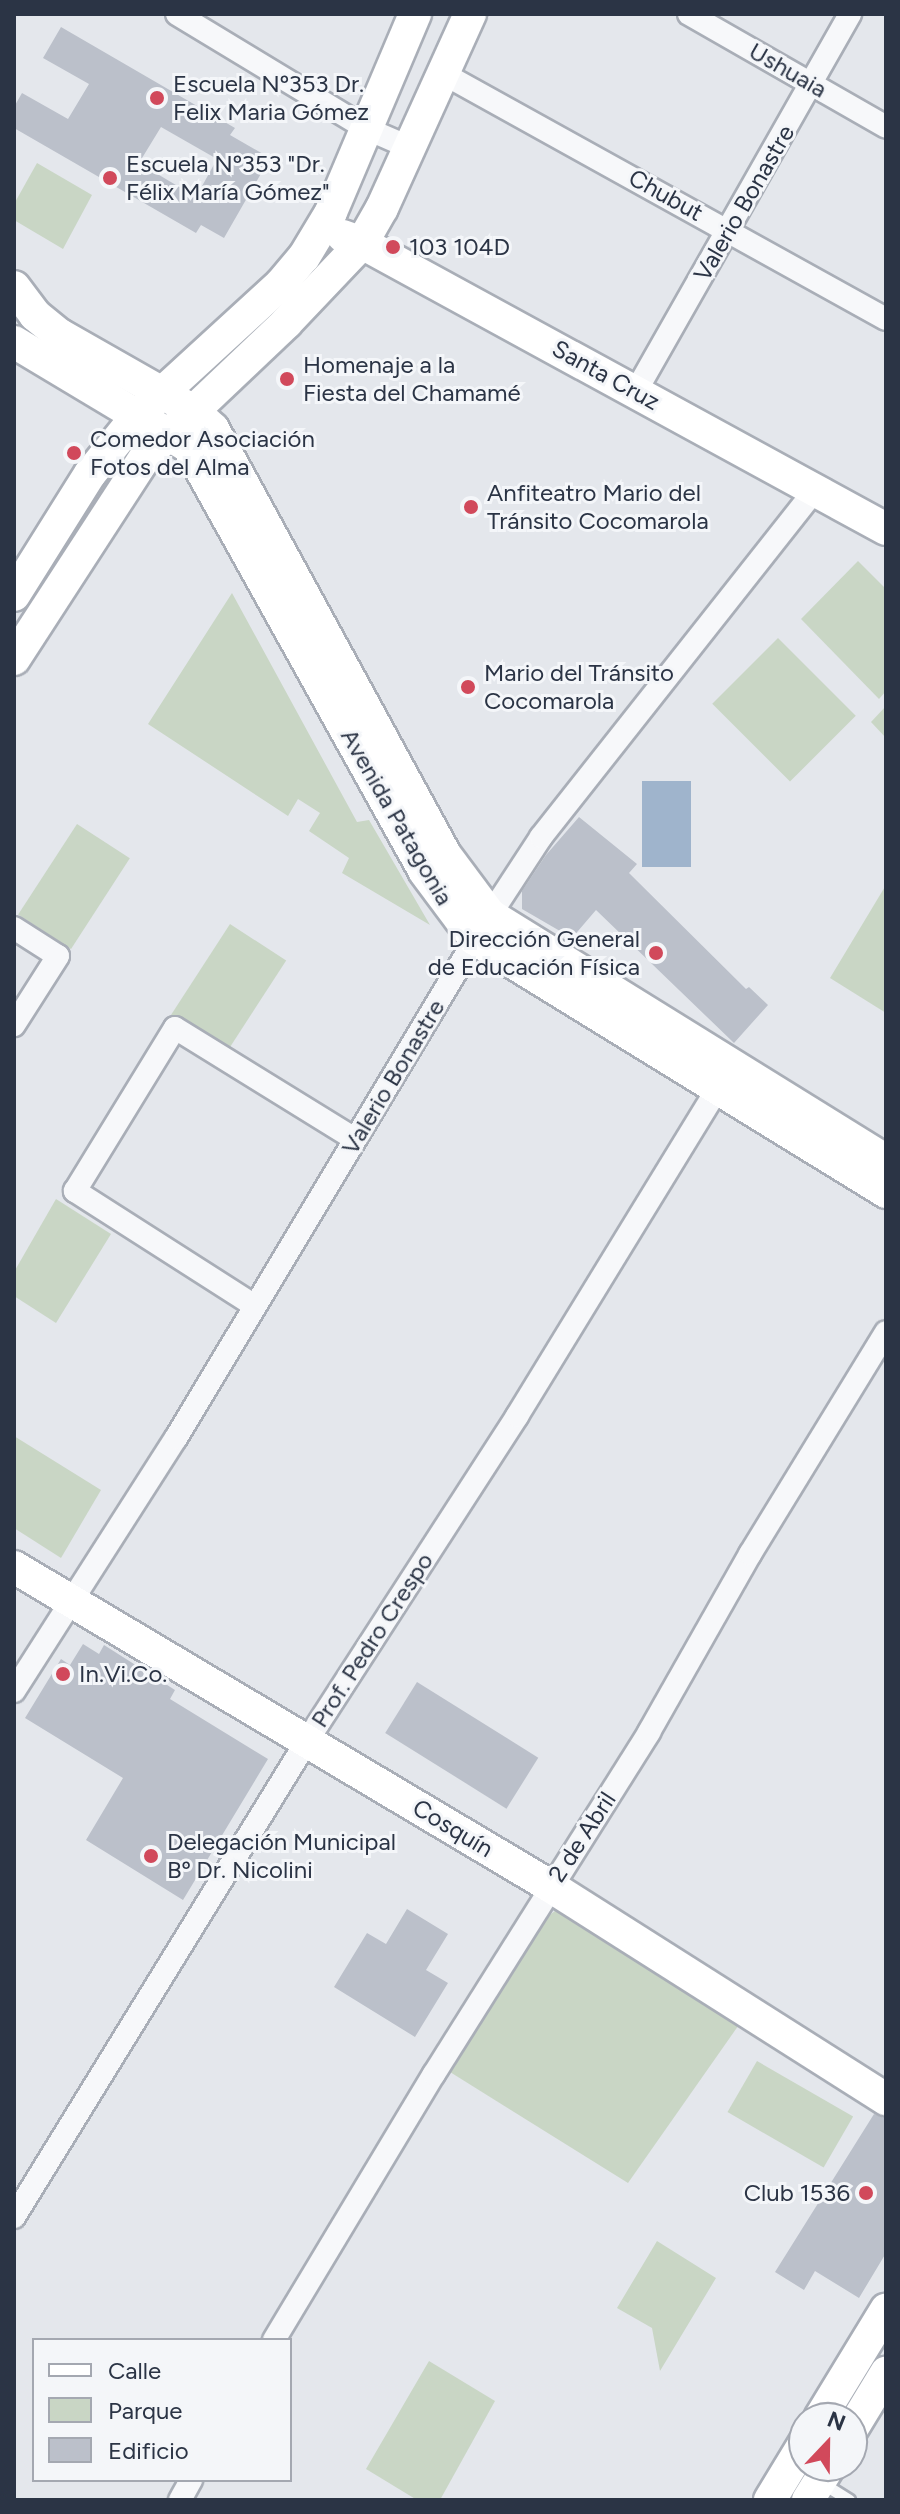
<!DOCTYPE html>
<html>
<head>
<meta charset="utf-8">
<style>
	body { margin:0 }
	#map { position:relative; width:900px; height:2514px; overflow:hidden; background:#e4e7ec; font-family:Figtree,sans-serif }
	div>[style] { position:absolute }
	.green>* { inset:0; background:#c9d6c5; transform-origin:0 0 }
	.water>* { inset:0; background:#9fb4cc; transform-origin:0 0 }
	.building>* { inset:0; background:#bbc0ca; transform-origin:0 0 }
	.roads { filter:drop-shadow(2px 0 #a9aeb7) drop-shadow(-2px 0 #a9aeb7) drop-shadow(0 2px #a9aeb7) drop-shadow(0 -2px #a9aeb7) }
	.lane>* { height:11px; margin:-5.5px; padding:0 5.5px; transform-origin:5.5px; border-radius:5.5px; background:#f7f8fa }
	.street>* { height:22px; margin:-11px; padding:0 11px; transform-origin:11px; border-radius:11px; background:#f7f8fa }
	.secondary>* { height:32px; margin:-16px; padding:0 16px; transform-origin:16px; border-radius:16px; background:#fff }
	.dots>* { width:22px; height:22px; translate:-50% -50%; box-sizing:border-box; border:4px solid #f4f6f9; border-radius:50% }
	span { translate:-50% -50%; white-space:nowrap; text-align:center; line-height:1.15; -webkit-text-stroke:6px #f4f6f9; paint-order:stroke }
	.street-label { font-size:24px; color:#2b3445 }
	.poi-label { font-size:24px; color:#2b3445 }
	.left { translate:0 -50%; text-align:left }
	.right { translate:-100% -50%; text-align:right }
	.frame { position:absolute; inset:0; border:16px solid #2b3445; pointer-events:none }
	.legend { position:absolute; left:32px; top:2338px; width:260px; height:144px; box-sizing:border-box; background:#f4f6f9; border:2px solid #a4a8b1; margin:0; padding:10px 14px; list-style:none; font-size:24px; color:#2b3445 }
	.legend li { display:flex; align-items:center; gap:16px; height:40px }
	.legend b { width:40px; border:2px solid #a4a8b1 }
	.north { position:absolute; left:788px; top:2402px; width:80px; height:80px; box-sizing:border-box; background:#f4f6f9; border:2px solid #a4a8b1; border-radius:50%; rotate:22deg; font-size:22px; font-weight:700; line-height:32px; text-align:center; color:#2b3445 }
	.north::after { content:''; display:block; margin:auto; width:28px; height:36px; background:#d1495b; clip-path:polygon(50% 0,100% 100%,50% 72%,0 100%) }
</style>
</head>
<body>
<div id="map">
	<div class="green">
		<div style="clip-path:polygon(37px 163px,92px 195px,63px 249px,14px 220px,14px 204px)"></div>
		<div style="clip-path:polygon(858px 561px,886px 589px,886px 691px,879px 699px,801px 619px)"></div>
		<div style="clip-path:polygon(232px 593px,357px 822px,369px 820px,430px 925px,342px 873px,349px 858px,309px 831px,320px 813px,298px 799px,288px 816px,148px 724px)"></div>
		<div style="left:778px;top:638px;width:110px;height:93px;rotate:45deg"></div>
		<div style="clip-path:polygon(886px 706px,886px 738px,871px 722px)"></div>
		<div style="left:77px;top:824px;width:63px;height:108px;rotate:33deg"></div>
		<div style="clip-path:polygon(886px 885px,886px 1013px,830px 978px)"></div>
		<div style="left:230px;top:924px;width:67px;height:109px;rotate:33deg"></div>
		<div style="clip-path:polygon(56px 1199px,111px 1234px,56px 1323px,14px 1296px,14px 1272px)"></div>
		<div style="clip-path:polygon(14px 1436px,101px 1490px,61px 1558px,14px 1528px)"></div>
		<div style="clip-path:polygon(555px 1911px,570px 1914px,743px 2019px,628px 2183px,450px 2072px,542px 1921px)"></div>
		<div style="left:757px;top:2061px;width:111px;height:59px;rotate:30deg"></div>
		<div style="clip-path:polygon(657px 2241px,716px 2278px,660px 2371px,652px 2328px,617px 2308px)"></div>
		<div style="clip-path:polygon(429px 2361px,495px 2401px,440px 2500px,417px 2500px,366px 2469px)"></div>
	</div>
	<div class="water">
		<div style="left:691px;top:781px;width:86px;height:49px;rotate:90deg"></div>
	</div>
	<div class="building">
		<div style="clip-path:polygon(evenodd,61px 27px,235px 128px,230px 135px,270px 158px,224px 238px,201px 225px,196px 233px,14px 128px,14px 107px,22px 93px,68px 119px,89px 84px,43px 58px,61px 27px,161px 127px,217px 159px,196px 197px,139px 163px,161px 127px)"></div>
		<div style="clip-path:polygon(579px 817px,637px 864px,629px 873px,746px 989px,749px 987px,768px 1005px,734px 1043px,596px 910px,572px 938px,522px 909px,522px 891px,546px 855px)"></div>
		<div style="clip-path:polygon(83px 1644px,99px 1654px,104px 1645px,175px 1690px,170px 1699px,268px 1759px,183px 1900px,86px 1840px,123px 1778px,25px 1718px,61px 1659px,70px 1665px)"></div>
		<div style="left:417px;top:1682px;width:143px;height:60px;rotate:32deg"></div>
		<div style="clip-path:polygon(407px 1909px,448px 1934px,426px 1970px,448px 1983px,415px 2037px,334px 1987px,367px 1933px,386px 1944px)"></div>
		<div style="clip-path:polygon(874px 2114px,886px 2118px,886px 2253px,859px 2298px,815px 2271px,804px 2290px,775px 2272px)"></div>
	</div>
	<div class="roads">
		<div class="lane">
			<div style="left:822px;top:2483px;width:32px;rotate:32deg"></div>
		</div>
		<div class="street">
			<div style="left:177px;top:14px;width:220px;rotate:31.2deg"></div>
			<div style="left:365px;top:128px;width:48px;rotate:23.4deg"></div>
			<div style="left:689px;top:14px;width:227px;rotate:29.8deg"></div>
			<div style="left:444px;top:74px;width:505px;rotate:29deg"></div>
			<div style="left:636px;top:391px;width:434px;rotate:-60.4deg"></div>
			<div style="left:14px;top:928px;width:52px;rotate:32.5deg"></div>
			<div style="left:58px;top:956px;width:82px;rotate:122.5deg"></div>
			<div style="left:255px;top:1306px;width:214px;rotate:-147.4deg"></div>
			<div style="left:75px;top:1191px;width:191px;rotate:-58.5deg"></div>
			<div style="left:175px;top:1028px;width:211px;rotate:31.7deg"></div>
			<div style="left:14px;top:1691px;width:300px;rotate:-57.4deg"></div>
			<div style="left:176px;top:1438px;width:610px;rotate:-59.02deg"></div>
			<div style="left:490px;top:915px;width:93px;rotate:-56.8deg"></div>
			<div style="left:541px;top:837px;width:441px;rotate:-51.7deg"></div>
			<div style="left:14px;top:2217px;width:559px;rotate:-58.39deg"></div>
			<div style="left:307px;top:1741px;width:387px;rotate:-57.1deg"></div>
			<div style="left:517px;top:1416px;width:398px;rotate:-58.5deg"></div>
			<div style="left:274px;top:2340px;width:310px;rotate:-59deg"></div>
			<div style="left:434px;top:2074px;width:404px;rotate:-57.8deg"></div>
			<div style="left:649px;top:1732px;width:205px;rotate:-60.4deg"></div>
			<div style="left:750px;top:1554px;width:260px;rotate:-58.5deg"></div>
			<div style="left:180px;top:2500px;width:23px;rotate:-61deg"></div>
		</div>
		<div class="secondary">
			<div style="left:343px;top:236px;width:20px;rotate:20deg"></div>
			<div style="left:362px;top:243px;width:597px;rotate:28.63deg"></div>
			<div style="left:14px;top:287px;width:35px;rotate:53deg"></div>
			<div style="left:35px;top:315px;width:32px;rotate:39deg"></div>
			<div style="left:60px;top:335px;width:152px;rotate:29.6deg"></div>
			<div style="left:192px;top:410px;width:28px;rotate:42deg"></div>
			<div style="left:213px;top:429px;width:486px;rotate:61.4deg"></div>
			<div style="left:446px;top:856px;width:74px;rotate:53.3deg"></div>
			<div style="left:490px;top:915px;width:466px;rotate:31.8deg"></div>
			<div style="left:14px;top:342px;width:203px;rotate:30.9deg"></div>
			<div style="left:188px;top:446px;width:487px;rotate:60.9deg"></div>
			<div style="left:425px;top:872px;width:84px;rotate:53.3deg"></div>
			<div style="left:475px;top:939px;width:483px;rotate:31.6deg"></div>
			<div style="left:14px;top:595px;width:143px;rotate:-57.9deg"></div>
			<div style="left:90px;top:474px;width:75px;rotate:-51deg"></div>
			<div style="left:137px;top:416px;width:195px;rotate:-42.5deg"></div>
			<div style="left:281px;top:284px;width:35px;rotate:-50deg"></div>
			<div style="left:304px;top:257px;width:52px;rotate:-59deg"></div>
			<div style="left:331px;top:212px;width:215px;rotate:-67deg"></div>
			<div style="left:14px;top:659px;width:242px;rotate:-57deg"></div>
			<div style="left:146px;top:456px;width:193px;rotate:-43.5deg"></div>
			<div style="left:286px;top:323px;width:110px;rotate:-46.5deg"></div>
			<div style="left:362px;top:243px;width:40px;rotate:-60.3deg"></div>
			<div style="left:382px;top:208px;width:213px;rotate:-65.6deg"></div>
			<div style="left:14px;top:1567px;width:624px;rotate:30.76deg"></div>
			<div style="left:550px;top:1886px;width:398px;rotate:32.4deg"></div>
			<div style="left:820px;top:2418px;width:127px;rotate:-58.6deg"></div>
			<div style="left:852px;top:2429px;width:66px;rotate:-58.7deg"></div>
			<div style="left:770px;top:2500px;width:66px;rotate:-58.7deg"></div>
			<div style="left:808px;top:2500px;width:40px;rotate:-58deg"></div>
		</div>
	</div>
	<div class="dots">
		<div style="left:157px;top:98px;background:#d1495b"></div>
		<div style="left:110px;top:178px;background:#d1495b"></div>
		<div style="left:393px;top:247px;background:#d1495b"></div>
		<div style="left:287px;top:379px;background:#d1495b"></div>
		<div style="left:74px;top:453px;background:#d1495b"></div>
		<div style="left:471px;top:507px;background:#d1495b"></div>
		<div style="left:468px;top:687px;background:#d1495b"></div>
		<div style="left:656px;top:953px;background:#d1495b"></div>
		<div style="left:63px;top:1674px;background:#d1495b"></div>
		<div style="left:151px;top:1856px;background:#d1495b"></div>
		<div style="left:866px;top:2193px;background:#d1495b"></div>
	</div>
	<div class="street-label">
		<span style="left:788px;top:70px;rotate:30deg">Ushuaia</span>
		<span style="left:666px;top:195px;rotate:29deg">Chubut</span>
		<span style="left:744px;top:203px;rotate:-60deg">Valerio Bonastre</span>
		<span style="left:606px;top:375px;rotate:29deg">Santa Cruz</span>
		<span style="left:397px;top:817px;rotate:60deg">Avenida Patagonia</span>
		<span style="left:393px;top:1077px;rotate:-59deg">Valerio Bonastre</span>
		<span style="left:372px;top:1640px;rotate:-57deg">Prof. Pedro Crespo</span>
		<span style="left:453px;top:1828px;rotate:31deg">Cosquín</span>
		<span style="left:582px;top:1837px;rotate:-57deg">2 de Abril</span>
	</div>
	<div class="poi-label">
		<span class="left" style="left:173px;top:98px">Escuela Nº353 Dr.<br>Felix Maria Gómez</span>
		<span class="left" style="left:126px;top:178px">Escuela Nº353 "Dr.<br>Félix María Gómez"</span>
		<span class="left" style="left:409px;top:247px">103 104D</span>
		<span class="left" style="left:303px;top:379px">Homenaje a la<br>Fiesta del Chamamé</span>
		<span class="left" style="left:90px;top:453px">Comedor Asociación<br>Fotos del Alma</span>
		<span class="left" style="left:487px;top:507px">Anfiteatro Mario del<br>Tránsito Cocomarola</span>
		<span class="left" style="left:484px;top:687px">Mario del Tránsito<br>Cocomarola</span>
		<span class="right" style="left:640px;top:953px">Dirección General<br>de Educación Física</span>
		<span class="left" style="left:79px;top:1674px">In.Vi.Co.</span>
		<span class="left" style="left:167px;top:1856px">Delegación Municipal<br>Bº Dr. Nicolini</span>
		<span class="right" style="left:850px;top:2193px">Club 1536</span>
	</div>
	<div class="frame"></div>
	<ul class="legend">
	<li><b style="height:10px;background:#fff"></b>Calle</li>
	<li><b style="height:22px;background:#c9d6c5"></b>Parque</li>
	<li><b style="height:22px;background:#bbc0ca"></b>Edificio</li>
	</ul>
	<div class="north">N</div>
</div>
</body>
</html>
